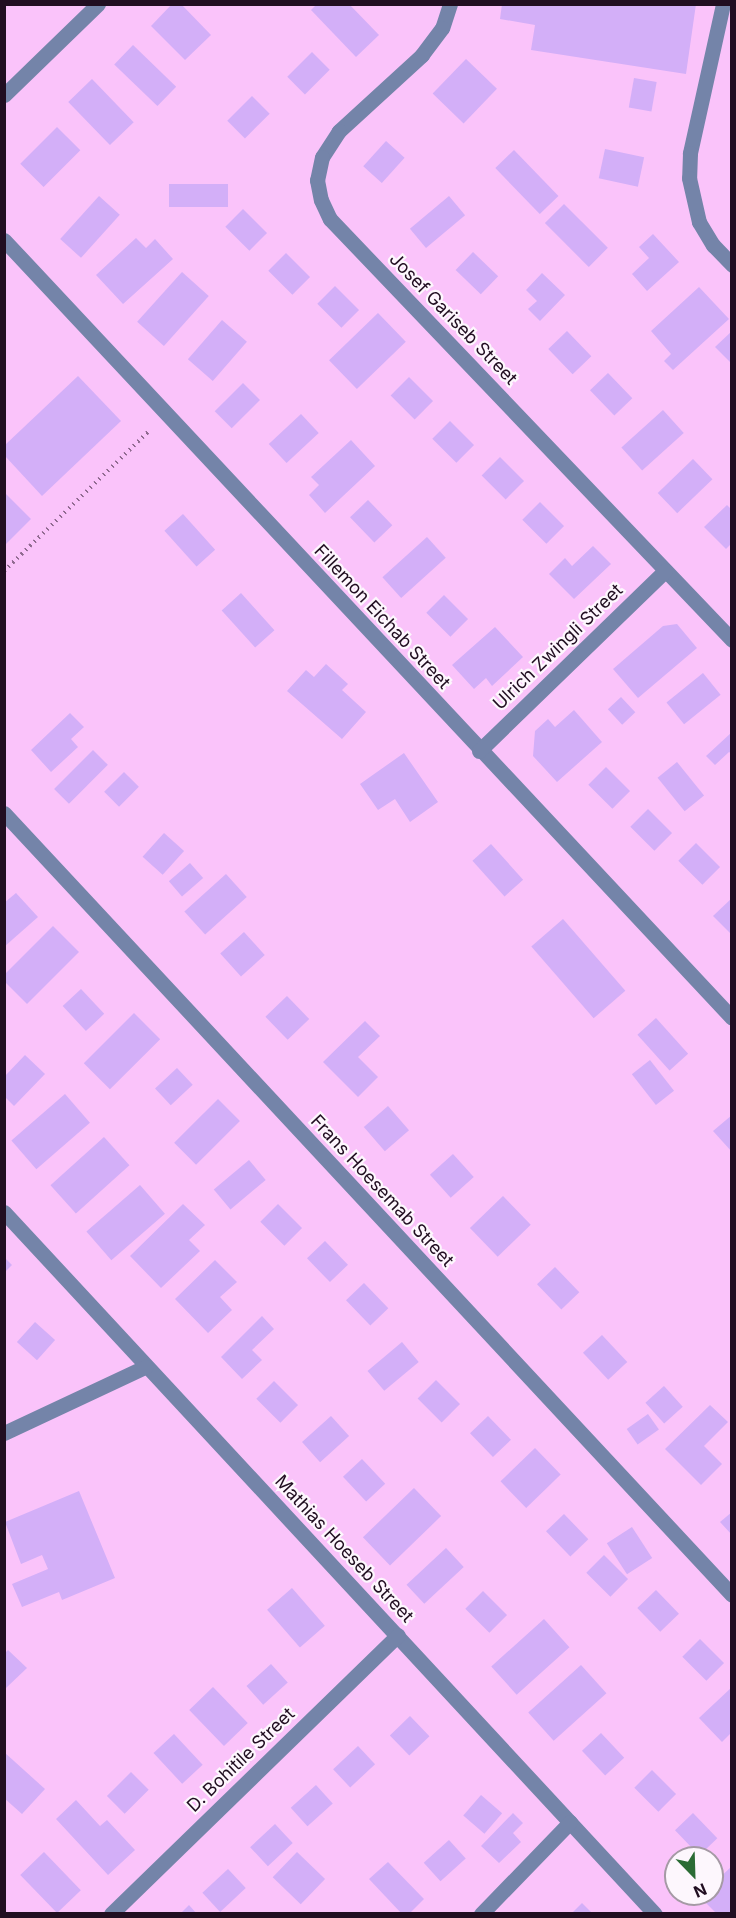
<!DOCTYPE html>
<html>
<head>
<meta charset="utf-8">
<style>
	body { margin:0 }
	#map { position:relative; width:736px; height:1918px; overflow:hidden; background:#fac3fa; font-family:Inter,sans-serif }
	div>[style] { position:absolute }
	.building>* { inset:0; background:#d3aff8; transform-origin:0 0 }
	.path>* { height:4px; margin-top:-2px; transform-origin:0; background:repeating-linear-gradient(90deg,#906a90 0 1.5px,transparent 0 6px) }
	.minor>* { height:15px; margin:-7.5px; padding:0 7.5px; transform-origin:7.5px; border-radius:7.5px; background:#7484a9 }
	span { translate:-50% -50%; white-space:nowrap; text-align:center; line-height:1.15; -webkit-text-stroke:4.5px #fdf7fd; paint-order:stroke }
	.street-label { font-size:18px; color:#210e21 }
	.frame { position:absolute; inset:0; border:6px solid #210e21; pointer-events:none }
	.north { position:absolute; left:664px; top:1846px; width:60px; height:60px; box-sizing:border-box; background:#fdf7fd; border:2px solid #a59aa5; border-radius:50%; rotate:157deg; font-size:16px; font-weight:700; line-height:24px; text-align:center; color:#210e21 }
	.north::after { content:''; display:block; margin:auto; width:21px; height:27px; background:#2b6c35; clip-path:polygon(50% 0,100% 100%,50% 72%,0 100%) }
</style>
</head>
<body>
<div id="map">
	<div class="building">
		<div style="clip-path:polygon(172px 4px,181px 4px,211px 35px,185px 60px,151px 26px)"></div>
		<div style="clip-path:polygon(317px 4px,349px 4px,379px 35px,356px 57px,311px 10px)"></div>
		<div style="clip-path:polygon(502px 4px,696px 4px,686px 74px,531px 50px,535px 25px,500px 19px)"></div>
		<div style="left:133px;top:45px;width:60px;height:27px;rotate:44deg"></div>
		<div style="left:312px;top:52px;width:25px;height:35px;rotate:45deg"></div>
		<div style="left:466px;top:59px;width:43px;height:48px;rotate:44deg"></div>
		<div style="left:634px;top:78px;width:23px;height:30px;rotate:10deg"></div>
		<div style="left:92px;top:79px;width:60px;height:33px;rotate:46deg"></div>
		<div style="left:252px;top:96px;width:25px;height:35px;rotate:45deg"></div>
		<div style="left:57px;top:127px;width:33px;height:52px;rotate:45deg"></div>
		<div style="left:386px;top:141px;width:25px;height:34px;rotate:42deg"></div>
		<div style="left:605px;top:149px;width:40px;height:30px;rotate:12deg"></div>
		<div style="left:514px;top:150px;width:64px;height:26px;rotate:46deg"></div>
		<div style="left:169px;top:184px;width:59px;height:23px"></div>
		<div style="left:99px;top:196px;width:28px;height:58px;rotate:42deg"></div>
		<div style="left:449px;top:196px;width:25px;height:51px;rotate:50deg"></div>
		<div style="left:564px;top:204px;width:62px;height:27px;rotate:45deg"></div>
		<div style="left:243px;top:209px;width:34px;height:25px;rotate:45deg"></div>
		<div style="clip-path:polygon(653px 234px,679px 262px,647px 291px,632px 274px,649px 258px,639px 247px)"></div>
		<div style="clip-path:polygon(136px 238px,146px 248px,155px 239px,173px 259px,123px 304px,96px 275px)"></div>
		<div style="left:473px;top:252px;width:35px;height:25px;rotate:44deg"></div>
		<div style="left:286px;top:253px;width:34px;height:25px;rotate:45deg"></div>
		<div style="left:182px;top:272px;width:36px;height:67px;rotate:42deg"></div>
		<div style="clip-path:polygon(542px 273px,565px 295px,540px 321px,528px 309px,537px 301px,526px 290px)"></div>
		<div style="left:335px;top:286px;width:34px;height:25px;rotate:45deg"></div>
		<div style="clip-path:polygon(699px 287px,729px 319px,673px 370px,664px 361px,671px 354px,651px 331px)"></div>
		<div style="left:378px;top:313px;width:40px;height:68px;rotate:46deg"></div>
		<div style="left:222px;top:320px;width:33px;height:52px;rotate:41deg"></div>
		<div style="left:567px;top:331px;width:35px;height:26px;rotate:46deg"></div>
		<div style="clip-path:polygon(732px 331px,732px 364px,715px 347px)"></div>
		<div style="left:608px;top:373px;width:35px;height:25px;rotate:46deg"></div>
		<div style="clip-path:polygon(78px 376px,121px 421px,42px 496px,5px 456px,5px 445px)"></div>
		<div style="left:409px;top:377px;width:34px;height:26px;rotate:45deg"></div>
		<div style="left:243px;top:383px;width:24px;height:40px;rotate:45deg"></div>
		<div style="left:663px;top:410px;width:31px;height:56px;rotate:48deg"></div>
		<div style="left:301px;top:414px;width:26px;height:44px;rotate:47deg"></div>
		<div style="left:450px;top:421px;width:34px;height:25px;rotate:45deg"></div>
		<div style="clip-path:polygon(351px 440px,375px 466px,325px 513px,309px 495px,319px 485px,311px 477px)"></div>
		<div style="left:500px;top:457px;width:34px;height:26px;rotate:45deg"></div>
		<div style="left:693px;top:459px;width:28px;height:49px;rotate:46deg"></div>
		<div style="clip-path:polygon(4px 492px,31px 519px,4px 546px)"></div>
		<div style="left:368px;top:500px;width:35px;height:25px;rotate:46deg"></div>
		<div style="left:540px;top:502px;width:34px;height:25px;rotate:45deg"></div>
		<div style="clip-path:polygon(727px 505px,732px 510px,732px 543px,726px 549px,704px 527px)"></div>
		<div style="left:183px;top:514px;width:48px;height:25px;rotate:48deg"></div>
		<div style="left:427px;top:537px;width:28px;height:60px;rotate:48deg"></div>
		<div style="clip-path:polygon(593px 546px,611px 564px,574px 599px,549px 574px,565px 558px,572px 566px)"></div>
		<div style="left:241px;top:593px;width:50px;height:26px;rotate:48deg"></div>
		<div style="left:444px;top:595px;width:34px;height:25px;rotate:45deg"></div>
		<div style="clip-path:polygon(677px 624px,697px 648px,638px 698px,613px 669px,663px 626px)"></div>
		<div style="clip-path:polygon(495px 627px,523px 657px,492px 686px,486px 678px,474px 689px,452px 665px)"></div>
		<div style="clip-path:polygon(326px 664px,348px 684px,342px 690px,366px 712px,342px 739px,287px 691px,306px 670px,314px 677px)"></div>
		<div style="left:703px;top:673px;width:28px;height:47px;rotate:51deg"></div>
		<div style="left:621px;top:697px;width:21px;height:18px;rotate:47deg"></div>
		<div style="clip-path:polygon(574px 710px,602px 742px,557px 782px,533px 756px,535px 731px,548px 719px,555px 727px)"></div>
		<div style="clip-path:polygon(70px 713px,84px 727px,71px 739px,78px 747px,51px 772px,31px 750px)"></div>
		<div style="clip-path:polygon(732px 732px,732px 754px,729px 752px,715px 765px,706px 756px)"></div>
		<div style="left:93px;top:750px;width:21px;height:55px;rotate:45deg"></div>
		<div style="clip-path:polygon(404px 753px,438px 802px,410px 822px,395px 799px,378px 810px,360px 784px)"></div>
		<div style="left:677px;top:762px;width:43px;height:25px;rotate:51deg"></div>
		<div style="left:606px;top:767px;width:34px;height:25px;rotate:45deg"></div>
		<div style="left:124px;top:772px;width:21px;height:28px;rotate:45deg"></div>
		<div style="left:648px;top:809px;width:34px;height:25px;rotate:45deg"></div>
		<div style="left:164px;top:833px;width:27px;height:32px;rotate:42deg"></div>
		<div style="left:696px;top:843px;width:34px;height:25px;rotate:45deg"></div>
		<div style="left:491px;top:844px;width:48px;height:25px;rotate:48deg"></div>
		<div style="left:190px;top:863px;width:20px;height:28px;rotate:49deg"></div>
		<div style="left:226px;top:874px;width:31px;height:56px;rotate:48deg"></div>
		<div style="clip-path:polygon(16px 893px,38px 917px,4px 947px,4px 903px)"></div>
		<div style="clip-path:polygon(732px 898px,732px 935px,713px 916px)"></div>
		<div style="left:563px;top:919px;width:95px;height:42px;rotate:49deg"></div>
		<div style="clip-path:polygon(53px 926px,79px 952px,27px 1004px,4px 981px,4px 975px)"></div>
		<div style="left:244px;top:932px;width:31px;height:32px;rotate:48deg"></div>
		<div style="left:81px;top:989px;width:34px;height:25px;rotate:47deg"></div>
		<div style="left:287px;top:996px;width:32px;height:30px;rotate:46deg"></div>
		<div style="left:134px;top:1013px;width:37px;height:71px;rotate:45deg"></div>
		<div style="left:656px;top:1018px;width:48px;height:25px;rotate:48deg"></div>
		<div style="clip-path:polygon(365px 1021px,380px 1036px,358px 1057px,378px 1077px,358px 1097px,323px 1062px)"></div>
		<div style="clip-path:polygon(25px 1055px,45px 1074px,14px 1106px,4px 1096px,4px 1077px)"></div>
		<div style="left:650px;top:1060px;width:39px;height:23px;rotate:52deg"></div>
		<div style="left:177px;top:1068px;width:23px;height:30px;rotate:47deg"></div>
		<div style="left:65px;top:1094px;width:38px;height:71px;rotate:49deg"></div>
		<div style="left:218px;top:1099px;width:31px;height:62px;rotate:45deg"></div>
		<div style="left:388px;top:1106px;width:32px;height:32px;rotate:49deg"></div>
		<div style="clip-path:polygon(732px 1115px,732px 1152px,713px 1131px)"></div>
		<div style="left:104px;top:1137px;width:38px;height:72px;rotate:48deg"></div>
		<div style="left:453px;top:1154px;width:31px;height:31px;rotate:48deg"></div>
		<div style="left:249px;top:1160px;width:26px;height:46px;rotate:50deg"></div>
		<div style="left:140px;top:1185px;width:38px;height:71px;rotate:49deg"></div>
		<div style="left:503px;top:1196px;width:40px;height:46px;rotate:46deg"></div>
		<div style="clip-path:polygon(183px 1204px,205px 1225px,189px 1240px,200px 1251px,161px 1288px,130px 1256px)"></div>
		<div style="left:278px;top:1204px;width:34px;height:25px;rotate:45deg"></div>
		<div style="left:325px;top:1241px;width:33px;height:25px;rotate:46deg"></div>
		<div style="clip-path:polygon(4px 1257px,12px 1265px,4px 1273px)"></div>
		<div style="clip-path:polygon(215px 1260px,237px 1282px,220px 1297px,232px 1310px,208px 1333px,175px 1299px)"></div>
		<div style="left:555px;top:1267px;width:35px;height:25px;rotate:46deg"></div>
		<div style="left:364px;top:1283px;width:35px;height:25px;rotate:46deg"></div>
		<div style="clip-path:polygon(262px 1316px,274px 1329px,252px 1350px,262px 1360px,242px 1379px,221px 1357px)"></div>
		<div style="left:35px;top:1322px;width:27px;height:27px;rotate:42deg"></div>
		<div style="left:602px;top:1335px;width:37px;height:26px;rotate:47deg"></div>
		<div style="left:402px;top:1342px;width:26px;height:45px;rotate:50deg"></div>
		<div style="left:436px;top:1380px;width:34px;height:26px;rotate:45deg"></div>
		<div style="left:274px;top:1381px;width:34px;height:25px;rotate:45deg"></div>
		<div style="left:664px;top:1386px;width:28px;height:25px;rotate:48deg"></div>
		<div style="clip-path:polygon(710px 1405px,728px 1422px,704px 1446px,722px 1464px,701px 1485px,665px 1449px)"></div>
		<div style="left:648px;top:1414px;width:19px;height:26px;rotate:55deg"></div>
		<div style="left:331px;top:1416px;width:27px;height:39px;rotate:48deg"></div>
		<div style="left:488px;top:1416px;width:33px;height:25px;rotate:46deg"></div>
		<div style="left:535px;top:1448px;width:37px;height:48px;rotate:46deg"></div>
		<div style="left:362px;top:1459px;width:34px;height:26px;rotate:47deg"></div>
		<div style="left:414px;top:1488px;width:39px;height:71px;rotate:46deg"></div>
		<div style="clip-path:polygon(79px 1491px,115px 1578px,62px 1600px,59px 1592px,22px 1607px,12px 1584px,48px 1569px,42px 1555px,21px 1564px,5px 1522px)"></div>
		<div style="clip-path:polygon(732px 1512px,732px 1535px,720px 1522px)"></div>
		<div style="left:564px;top:1514px;width:35px;height:25px;rotate:46deg"></div>
		<div style="left:632px;top:1527px;width:37px;height:30px;rotate:57deg"></div>
		<div style="left:446px;top:1548px;width:26px;height:54px;rotate:47deg"></div>
		<div style="left:604px;top:1555px;width:34px;height:25px;rotate:45deg"></div>
		<div style="left:292px;top:1588px;width:50px;height:33px;rotate:49deg"></div>
		<div style="left:656px;top:1590px;width:33px;height:26px;rotate:46deg"></div>
		<div style="left:483px;top:1591px;width:34px;height:25px;rotate:45deg"></div>
		<div style="left:544px;top:1619px;width:38px;height:71px;rotate:48deg"></div>
		<div style="left:700px;top:1639px;width:34px;height:25px;rotate:45deg"></div>
		<div style="clip-path:polygon(8px 1650px,27px 1668px,6px 1688px,4px 1654px)"></div>
		<div style="left:271px;top:1664px;width:25px;height:33px;rotate:48deg"></div>
		<div style="left:581px;top:1665px;width:38px;height:71px;rotate:48deg"></div>
		<div style="left:213px;top:1687px;width:50px;height:33px;rotate:46deg"></div>
		<div style="clip-path:polygon(732px 1687px,732px 1732px,722px 1742px,699px 1718px)"></div>
		<div style="left:410px;top:1716px;width:28px;height:28px;rotate:46deg"></div>
		<div style="left:601px;top:1733px;width:34px;height:26px;rotate:47deg"></div>
		<div style="left:174px;top:1734px;width:42px;height:28px;rotate:47deg"></div>
		<div style="left:358px;top:1746px;width:25px;height:34px;rotate:47deg"></div>
		<div style="clip-path:polygon(4px 1752px,45px 1789px,22px 1814px,4px 1798px)"></div>
		<div style="left:652px;top:1770px;width:34px;height:25px;rotate:45deg"></div>
		<div style="left:131px;top:1772px;width:25px;height:34px;rotate:45deg"></div>
		<div style="left:316px;top:1785px;width:25px;height:34px;rotate:48deg"></div>
		<div style="left:481px;top:1795px;width:28px;height:27px;rotate:41deg"></div>
		<div style="clip-path:polygon(76px 1800px,100px 1826px,107px 1820px,135px 1850px,108px 1875px,56px 1819px)"></div>
		<div style="clip-path:polygon(513px 1813px,523px 1823px,513px 1833px,521px 1842px,499px 1863px,481px 1846px)"></div>
		<div style="left:693px;top:1813px;width:35px;height:25px;rotate:46deg"></div>
		<div style="left:275px;top:1824px;width:26px;height:34px;rotate:47deg"></div>
		<div style="left:449px;top:1840px;width:25px;height:34px;rotate:48deg"></div>
		<div style="left:44px;top:1852px;width:53px;height:33px;rotate:46deg"></div>
		<div style="left:297px;top:1852px;width:39px;height:35px;rotate:44deg"></div>
		<div style="clip-path:polygon(388px 1862px,424px 1899px,409px 1914px,402px 1914px,369px 1879px)"></div>
		<div style="clip-path:polygon(732px 1866px,732px 1914px,717px 1914px,700px 1897px,712px 1894px,712px 1885px)"></div>
		<div style="left:228px;top:1869px;width:26px;height:35px;rotate:47deg"></div>
		<div style="clip-path:polygon(582px 1903px,593px 1914px,571px 1914px)"></div>
		<div style="clip-path:polygon(189px 1905px,197px 1914px,180px 1914px)"></div>
	</div>
	<div class="path">
		<div style="left:4px;top:571px;width:203px;rotate:-44deg"></div>
	</div>
	<div class="minor">
		<div style="left:450px;top:4px;width:25px;rotate:108deg"></div>
		<div style="left:442px;top:28px;width:34px;rotate:127deg"></div>
		<div style="left:422px;top:55px;width:113px;rotate:137.5deg"></div>
		<div style="left:339px;top:131px;width:31px;rotate:123deg"></div>
		<div style="left:322px;top:157px;width:24px;rotate:102deg"></div>
		<div style="left:317px;top:180px;width:20px;rotate:79deg"></div>
		<div style="left:321px;top:200px;width:21px;rotate:65deg"></div>
		<div style="left:330px;top:219px;width:582px;rotate:46.32deg"></div>
		<div style="left:723px;top:4px;width:153px;rotate:102.5deg"></div>
		<div style="left:690px;top:153px;width:25px;rotate:92deg"></div>
		<div style="left:689px;top:178px;width:45px;rotate:77.2deg"></div>
		<div style="left:699px;top:222px;width:27px;rotate:59deg"></div>
		<div style="left:713px;top:245px;width:28px;rotate:46deg"></div>
		<div style="left:4px;top:95px;width:131px;rotate:-44.1deg"></div>
		<div style="left:4px;top:240px;width:1065px;rotate:46.9deg"></div>
		<div style="left:479px;top:751px;width:259px;rotate:-44.1deg"></div>
		<div style="left:4px;top:813px;width:1068px;rotate:47.05deg"></div>
		<div style="left:4px;top:1212px;width:957px;rotate:47.16deg"></div>
		<div style="left:4px;top:1433px;width:156px;rotate:-25.1deg"></div>
		<div style="left:111px;top:1914px;width:400px;rotate:-44.2deg"></div>
		<div style="left:481px;top:1914px;width:128px;rotate:-45.9deg"></div>
	</div>
	<div class="street-label">
		<span style="left:453px;top:319px;rotate:46deg">Josef Gariseb Street</span>
		<span style="left:382px;top:617px;rotate:47deg">Fillemon Eichab Street</span>
		<span style="left:558px;top:647px;rotate:-44deg">Ulrich Zwingli Street</span>
		<span style="left:382px;top:1191px;rotate:47deg">Frans Hoesemab Street</span>
		<span style="left:344px;top:1549px;rotate:47deg">Mathias Hoeseb Street</span>
		<span style="left:241px;top:1760px;rotate:-44deg">D. Bohitile Street</span>
	</div>
	<div class="frame"></div>
	<div class="north">N</div>
</div>
</body>
</html>
